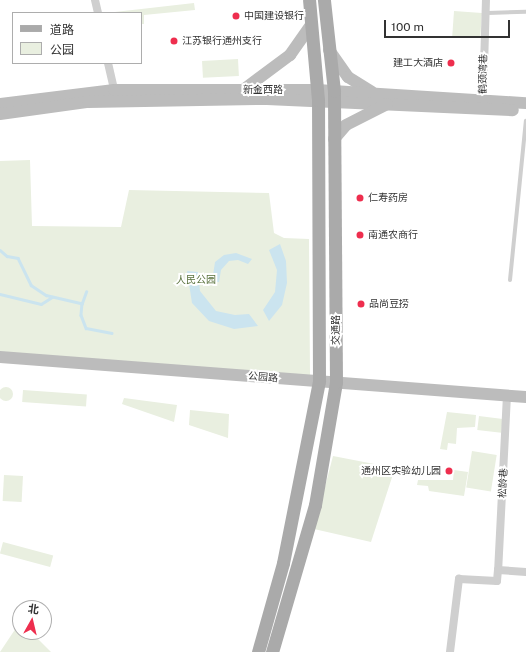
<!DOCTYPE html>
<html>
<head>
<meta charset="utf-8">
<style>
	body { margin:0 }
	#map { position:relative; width:526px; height:652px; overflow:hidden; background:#fff; font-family:"Public Sans","Noto Sans SC",sans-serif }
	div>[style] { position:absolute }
	.green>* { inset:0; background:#e9efe0; transform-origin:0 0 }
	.round { border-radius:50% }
	.water>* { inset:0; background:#cbe4ef }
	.stream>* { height:2.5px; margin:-1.25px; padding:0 1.25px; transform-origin:1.25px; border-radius:1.25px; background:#cbe4ef }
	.lane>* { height:4px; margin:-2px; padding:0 2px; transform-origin:2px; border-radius:2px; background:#cfcfcf }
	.street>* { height:8px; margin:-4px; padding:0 4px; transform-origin:4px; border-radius:4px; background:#cfcfcf }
	.secondary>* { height:12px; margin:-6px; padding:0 6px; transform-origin:6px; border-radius:6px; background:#bcbcbc }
	.primary>* { height:13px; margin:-6.5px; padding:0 6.5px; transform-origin:6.5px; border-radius:6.5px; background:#aaa }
	.dots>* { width:11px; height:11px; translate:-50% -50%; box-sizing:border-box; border:2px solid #fff; border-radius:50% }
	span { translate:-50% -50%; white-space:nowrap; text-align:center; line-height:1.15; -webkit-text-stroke:4px #fff; paint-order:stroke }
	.poi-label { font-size:10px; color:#323232 }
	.left { translate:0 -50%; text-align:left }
	.right { translate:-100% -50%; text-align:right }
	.street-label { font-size:10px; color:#323232 }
	.park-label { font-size:10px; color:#59713c }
	.legend { position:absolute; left:12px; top:12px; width:130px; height:52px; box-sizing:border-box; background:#fff; border:1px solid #adadad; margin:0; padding:5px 7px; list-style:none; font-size:12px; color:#323232 }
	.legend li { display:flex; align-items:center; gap:8px; height:20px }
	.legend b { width:20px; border:1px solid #adadad }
	.north { position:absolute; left:12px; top:600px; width:40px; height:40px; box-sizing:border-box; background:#fff; border:1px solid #adadad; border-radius:50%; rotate:8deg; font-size:11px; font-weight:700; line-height:16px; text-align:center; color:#323232 }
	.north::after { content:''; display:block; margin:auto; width:14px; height:18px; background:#ee2e4e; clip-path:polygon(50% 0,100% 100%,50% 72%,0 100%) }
	.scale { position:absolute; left:384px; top:20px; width:126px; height:18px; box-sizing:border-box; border:2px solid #323232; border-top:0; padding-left:5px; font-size:12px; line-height:14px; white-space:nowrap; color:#323232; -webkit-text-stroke:3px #fff; paint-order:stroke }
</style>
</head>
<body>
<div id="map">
	<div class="green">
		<div style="clip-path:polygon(194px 3px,195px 10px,144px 15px,144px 24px,141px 24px,141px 13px,106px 13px)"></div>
		<div style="left:454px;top:11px;width:28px;height:25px;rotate:4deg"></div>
		<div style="left:238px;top:59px;width:17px;height:36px;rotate:87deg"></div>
		<div style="clip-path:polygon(30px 160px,32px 226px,121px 227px,129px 190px,269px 193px,274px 233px,284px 238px,309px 239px,310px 376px,0 355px,0 161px)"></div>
		<div class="round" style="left:-1px;top:387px;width:14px;height:14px"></div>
		<div style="left:23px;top:390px;width:64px;height:12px;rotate:4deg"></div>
		<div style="clip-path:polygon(124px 398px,177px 405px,174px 422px,122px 404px)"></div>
		<div style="clip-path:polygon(190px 410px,229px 414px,228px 438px,189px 425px)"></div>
		<div style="clip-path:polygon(447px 412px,476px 415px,475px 427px,457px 428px,456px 444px,448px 443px,447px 450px,440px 449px)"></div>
		<div style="left:479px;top:416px;width:24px;height:14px;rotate:7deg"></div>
		<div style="left:472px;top:451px;width:25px;height:37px;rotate:9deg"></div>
		<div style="clip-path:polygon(333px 456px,395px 468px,371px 542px,314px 529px)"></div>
		<div style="clip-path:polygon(454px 470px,468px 472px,464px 496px,429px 491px,428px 486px,417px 485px,418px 480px,453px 480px)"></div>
		<div style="left:4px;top:475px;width:19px;height:26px;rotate:3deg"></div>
		<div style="left:3px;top:542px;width:52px;height:12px;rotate:15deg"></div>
		<div style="clip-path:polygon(16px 628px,20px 632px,31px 632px,51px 652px,0 652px)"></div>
	</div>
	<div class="water">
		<div style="clip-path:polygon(280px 244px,286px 261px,287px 283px,282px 305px,269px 321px,263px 310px,275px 292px,277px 270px,269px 250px)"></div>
		<div style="clip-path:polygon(236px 253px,252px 259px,248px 264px,238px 260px,229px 261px,221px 270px,219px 282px,212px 282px,215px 262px,224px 255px)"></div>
		<div style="clip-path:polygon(187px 271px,198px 272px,200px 291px,216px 311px,235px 315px,249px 314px,258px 326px,234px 329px,209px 321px,192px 303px)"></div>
	</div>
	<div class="stream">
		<div style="left:0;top:250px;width:9px;rotate:41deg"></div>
		<div style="left:7px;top:256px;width:11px;rotate:10deg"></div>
		<div style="left:18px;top:258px;width:30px;rotate:64deg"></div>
		<div style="left:31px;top:285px;width:18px;rotate:34deg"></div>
		<div style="left:46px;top:295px;width:37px;rotate:13deg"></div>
		<div style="left:82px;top:303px;width:12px;rotate:-70deg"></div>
		<div style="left:0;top:294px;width:42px;rotate:13.7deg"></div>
		<div style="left:41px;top:304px;width:13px;rotate:-32deg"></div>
		<div style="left:82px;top:303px;width:12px;rotate:95deg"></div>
		<div style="left:81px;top:315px;width:14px;rotate:69deg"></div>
		<div style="left:86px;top:328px;width:26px;rotate:11deg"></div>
	</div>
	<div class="lane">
		<div style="left:488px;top:13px;width:38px;rotate:-2deg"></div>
		<div style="left:510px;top:280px;width:160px;rotate:-84.3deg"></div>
	</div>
	<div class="street">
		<div style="left:95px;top:0;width:13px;rotate:77deg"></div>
		<div style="left:108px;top:63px;width:28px;rotate:77deg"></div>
		<div style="left:483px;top:100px;width:100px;rotate:-88.3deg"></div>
		<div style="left:507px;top:395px;width:175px;rotate:92.9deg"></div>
		<div style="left:498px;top:570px;width:28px;rotate:4deg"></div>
		<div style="left:450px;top:652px;width:74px;rotate:-83deg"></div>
		<div style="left:459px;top:579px;width:38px;rotate:3deg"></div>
		<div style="left:497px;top:581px;width:11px;rotate:-85deg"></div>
	</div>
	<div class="secondary">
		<div style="left:329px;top:50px;width:33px;rotate:55deg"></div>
		<div style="left:348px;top:77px;width:28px;rotate:32deg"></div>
		<div style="left:243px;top:90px;width:59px;rotate:-36.7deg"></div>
		<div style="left:290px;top:55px;width:37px;rotate:-55deg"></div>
		<div style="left:0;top:104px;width:115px;rotate:-7deg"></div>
		<div style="left:114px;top:90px;width:203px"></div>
		<div style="left:317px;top:90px;width:209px;rotate:3.6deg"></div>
		<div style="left:0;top:114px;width:89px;rotate:-7.8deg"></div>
		<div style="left:88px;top:102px;width:179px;rotate:-1deg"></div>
		<div style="left:267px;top:99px;width:246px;rotate:2.6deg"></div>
		<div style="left:334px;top:139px;width:18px;rotate:-49deg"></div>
		<div style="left:346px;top:125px;width:46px;rotate:-27.1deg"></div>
		<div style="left:0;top:357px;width:528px;rotate:4.35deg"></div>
	</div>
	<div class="primary">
		<div style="left:258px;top:652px;width:92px;rotate:-74.3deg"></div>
		<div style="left:283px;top:563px;width:186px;rotate:-78.8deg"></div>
		<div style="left:319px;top:381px;width:281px;rotate:-90.2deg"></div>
		<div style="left:318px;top:100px;width:100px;rotate:-95.1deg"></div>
		<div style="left:272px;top:652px;width:153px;rotate:-73.7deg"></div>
		<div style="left:315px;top:505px;width:125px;rotate:-80.3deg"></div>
		<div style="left:336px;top:382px;width:291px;rotate:-90.4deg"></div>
		<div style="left:334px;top:91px;width:92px;rotate:-96.3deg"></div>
	</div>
	<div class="dots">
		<div style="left:236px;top:16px;background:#ee2e4e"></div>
		<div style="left:174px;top:41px;background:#ee2e4e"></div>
		<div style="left:451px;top:63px;background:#ee2e4e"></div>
		<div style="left:360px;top:198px;background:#ee2e4e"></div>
		<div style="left:360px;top:235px;background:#ee2e4e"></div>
		<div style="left:361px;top:304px;background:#ee2e4e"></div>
		<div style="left:449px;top:471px;background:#ee2e4e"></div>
	</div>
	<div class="poi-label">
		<span class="left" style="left:244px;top:16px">中国建设银行</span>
		<span class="left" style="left:182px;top:41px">江苏银行通州支行</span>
		<span class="right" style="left:443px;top:63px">建工大酒店</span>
		<span class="left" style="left:368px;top:198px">仁寿药房</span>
		<span class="left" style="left:368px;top:235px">南通农商行</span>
		<span class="left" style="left:369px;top:304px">品尚豆捞</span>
		<span class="right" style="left:441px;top:471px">通州区实验幼儿园</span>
	</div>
	<div class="street-label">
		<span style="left:483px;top:74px;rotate:-89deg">鹤颈湾巷</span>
		<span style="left:263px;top:90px">新金西路</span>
		<span style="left:336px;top:330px;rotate:-90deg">交通路</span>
		<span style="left:263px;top:377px;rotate:5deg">公园路</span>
		<span style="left:503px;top:483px;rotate:-87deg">松龄巷</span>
	</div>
	<div class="park-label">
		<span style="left:196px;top:280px">人民公园</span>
	</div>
	<ul class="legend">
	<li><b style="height:5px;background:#aaa"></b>道路</li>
	<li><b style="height:11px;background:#e9efe0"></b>公园</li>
	</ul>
	<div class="north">北</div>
	<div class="scale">100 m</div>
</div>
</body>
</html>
